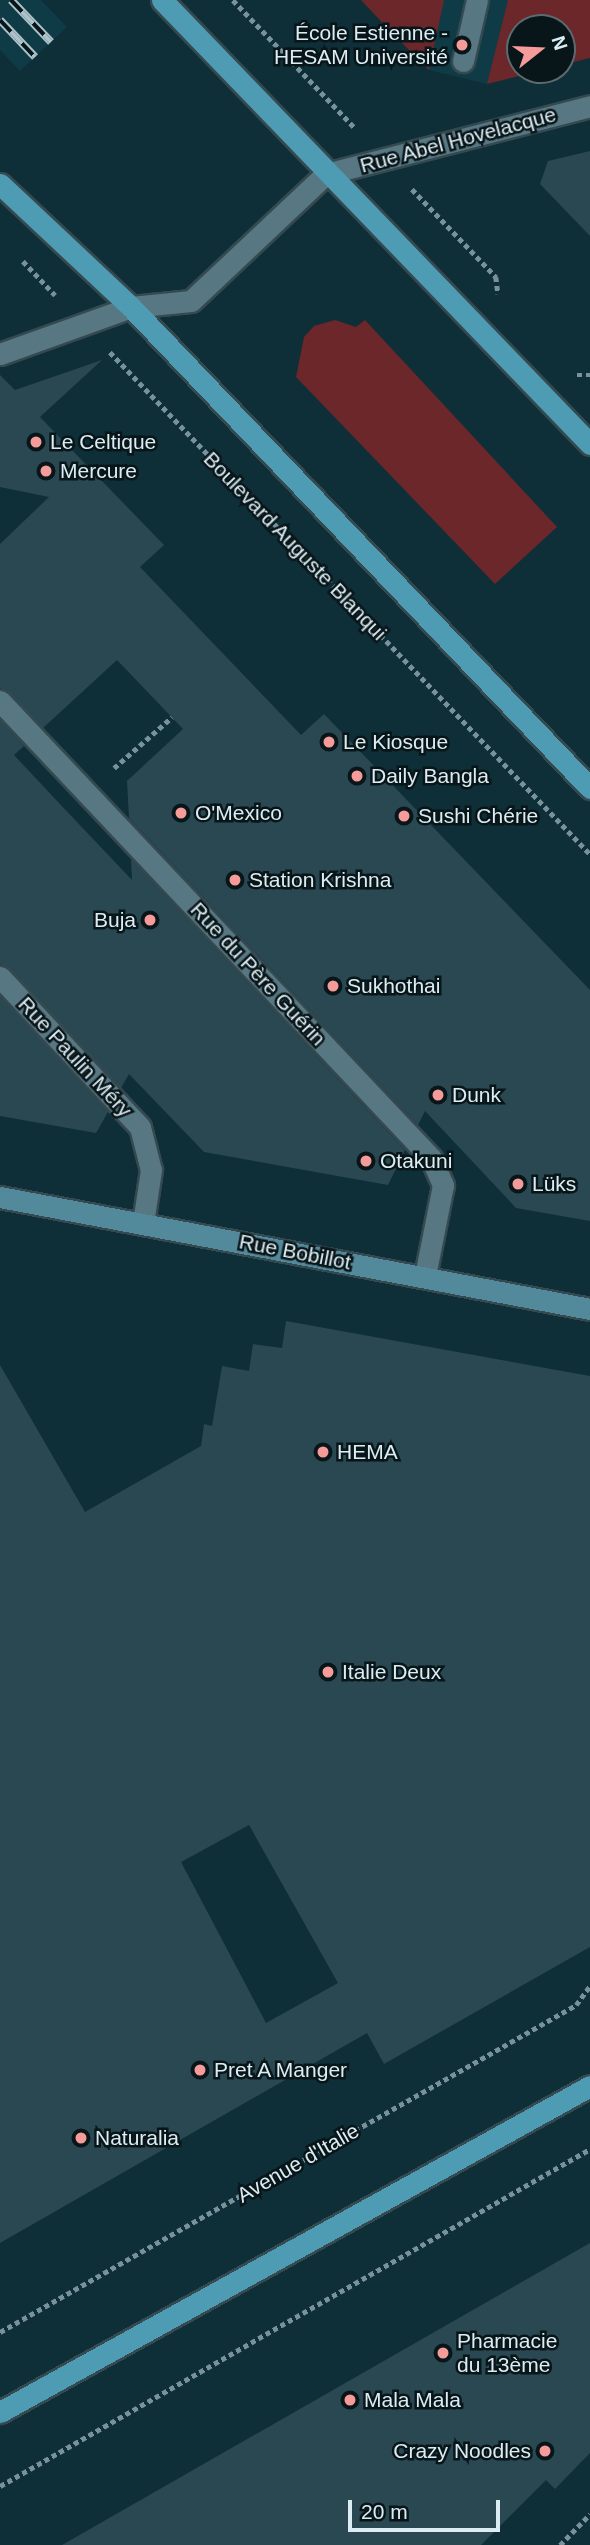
<!DOCTYPE html>
<html>
<head>
<meta charset="utf-8">
<style>
	body { margin:0 }
	#map { position:relative; width:590px; height:2545px; overflow:hidden; background:#0e2e38; font-family:Arial,sans-serif }
	div>[style] { position:absolute }
	.built>* { inset:0; background:#0f3b47 }
	.green>* { inset:0; background:#6b272a }
	.building>* { inset:0; background:#294852 }
	.path>* { height:4.5px; margin-top:-2.25px; transform-origin:0; background:repeating-linear-gradient(90deg,#799299 0 5px,transparent 0 8.5px) }
	.roads { filter:drop-shadow(2px 0 #354950) drop-shadow(-2px 0 #354950) drop-shadow(0 2px #354950) drop-shadow(0 -2px #354950) }
	.lane>* { height:21px; margin:-10.5px; padding:0 10.5px; transform-origin:10.5px; border-radius:10.5px; background:#577782 }
	.street>* { height:21px; margin:-10.5px; padding:0 10.5px; transform-origin:10.5px; border-radius:10.5px; background:#577782 }
	.secondary>* { height:21px; margin:-10.5px; padding:0 10.5px; transform-origin:10.5px; border-radius:10.5px; background:#528a9b }
	.primary>* { height:21px; margin:-10.5px; padding:0 10.5px; transform-origin:10.5px; border-radius:10.5px; background:#4e9cb4 }
	.rail>* { height:8px; margin-top:-4px; transform-origin:0; background:repeating-linear-gradient(90deg,#081519 0 16px,#adc1c8 0 32px); box-sizing:border-box; border-block:2px solid #adc1c8 }
	.dots>* { width:19px; height:19px; translate:-50% -50%; box-sizing:border-box; border:4px solid #081519; border-radius:50% }
	span { translate:-50% -50%; white-space:nowrap; text-align:center; line-height:1.15; -webkit-text-stroke:5px #081519; paint-order:stroke }
	.poi-label { font-size:21px; color:#dbecf2 }
	.right { translate:-100% -50%; text-align:right }
	.left { translate:0 -50%; text-align:left }
	.street-label { font-size:21px; color:#dbecf2 }
	.north { position:absolute; left:506px; top:14px; width:70px; height:70px; box-sizing:border-box; background:#081519; border:2px solid #5c6b70; border-radius:50%; rotate:72deg; font-size:19px; font-weight:700; line-height:28px; text-align:center; color:#dbecf2 }
	.north::after { content:''; display:block; margin:auto; width:24px; height:32px; background:#f59b9a; clip-path:polygon(50% 0,100% 100%,50% 72%,0 100%) }
	.scale { position:absolute; left:348px; top:2500px; width:152px; height:32px; box-sizing:border-box; border:4px solid #dbecf2; border-top:0; padding-left:9px; font-size:21px; line-height:24px; white-space:nowrap; color:#dbecf2; -webkit-text-stroke:5px #081519; paint-order:stroke }
</style>
</head>
<body>
<div id="map">
	<div class="built">
		<div style="clip-path:polygon(0 0,41px 0,67px 27px,20px 71px,0 50px)"></div>
		<div style="clip-path:polygon(361px 0,590px 0,562px 28px,520px 28px,520px 70px,542px 70px,487px 84px,429px 70px)"></div>
	</div>
	<div class="green">
		<div style="clip-path:polygon(361px 0,444px 0,429px 70px,392px 33px)"></div>
		<div style="clip-path:polygon(508px 0,590px 0,590px 58px,562px 65px,562px 28px,520px 28px,520px 70px,542px 70px,487px 84px)"></div>
		<div style="clip-path:polygon(335px 320px,356px 327px,365px 320px,557px 527px,495px 584px,296px 377px,304px 337px,314px 326px)"></div>
	</div>
	<div class="building">
		<div style="clip-path:polygon(590px 151px,590px 236px,540px 184px,548px 161px)"></div>
		<div style="clip-path:polygon(102px 360px,40px 417px,164px 545px,140px 567px,301px 735px,324px 714px,590px 990px,590px 1221px,516px 1208px,425px 1111px,418px 1125px,129px 818px,127px 781px,183px 729px,117px 660px,43px 728px,0 688px,0 544px,49px 497px,0 487px,0 375px,15px 390px)"></div>
		<div style="clip-path:polygon(0 720px,24px 746px,14px 755px,58px 802px,132px 880px,131px 859px,405px 1150px,388px 1185px,204px 1152px,129px 1074px,121px 1088px,0 964px)"></div>
		<div style="clip-path:polygon(0 996px,108px 1112px,96px 1133px,0 1116px)"></div>
		<div style="clip-path:polygon(evenodd,286px 1321px,590px 1376px,590px 1947px,384px 2064px,367px 2033px,0 2243px,0 1365px,85px 1512px,201px 1446px,204px 1424px,212px 1426px,222px 1366px,249px 1371px,253px 1344px,282px 1348px,286px 1321px,249px 1825px,338px 1983px,266px 2023px,181px 1862px,249px 1825px)"></div>
		<div style="clip-path:polygon(590px 2243px,590px 2453px,555px 2489px,546px 2480px,481px 2545px,62px 2545px)"></div>
	</div>
	<div class="path">
		<div style="left:233px;top:0;width:178px;rotate:46.4deg"></div>
		<div style="left:412px;top:189px;width:122px;rotate:46.3deg"></div>
		<div style="left:496px;top:277px;width:17px;rotate:83deg"></div>
		<div style="left:23px;top:261px;width:47px;rotate:46.7deg"></div>
		<div style="left:110px;top:352px;width:695px;rotate:46.28deg"></div>
		<div style="left:577px;top:375px;width:13px"></div>
		<div style="left:114px;top:768px;width:77px;rotate:-41.3deg"></div>
		<div style="left:0;top:2332px;width:662px;rotate:-29.58deg"></div>
		<div style="left:576px;top:2005px;width:24px;rotate:-54deg"></div>
		<div style="left:0;top:2486px;width:679px;rotate:-29.73deg"></div>
		<div style="left:560px;top:2545px;width:43px;rotate:-45.9deg"></div>
	</div>
	<div class="roads">
		<div class="lane">
			<div style="left:463px;top:61px;width:63px;rotate:-77.1deg"></div>
		</div>
		<div class="street">
			<div style="left:0;top:354px;width:139px;rotate:-19.7deg"></div>
			<div style="left:131px;top:307px;width:60px;rotate:-5.7deg"></div>
			<div style="left:191px;top:301px;width:185px;rotate:-43.3deg"></div>
			<div style="left:326px;top:174px;width:273px;rotate:-14.4deg"></div>
			<div style="left:0;top:701px;width:628px;rotate:46.68deg"></div>
			<div style="left:431px;top:1158px;width:30px;rotate:66deg"></div>
			<div style="left:443px;top:1185px;width:93px;rotate:101.2deg"></div>
			<div style="left:0;top:977px;width:205px;rotate:47deg"></div>
			<div style="left:140px;top:1127px;width:44px;rotate:75.7deg"></div>
			<div style="left:151px;top:1170px;width:54px;rotate:98.6deg"></div>
		</div>
		<div class="secondary">
			<div style="left:0;top:1197px;width:601px;rotate:10.75deg"></div>
		</div>
		<div class="primary">
			<div style="left:162px;top:0;width:617px;rotate:46.05deg"></div>
			<div style="left:0;top:184px;width:180px;rotate:43.2deg"></div>
			<div style="left:131px;top:307px;width:665px;rotate:46.34deg"></div>
			<div style="left:0;top:2412px;width:674px;rotate:-28.92deg"></div>
		</div>
	</div>
	<div class="rail">
		<div style="left:11px;top:0;width:58px;rotate:46.4deg"></div>
		<div style="left:0;top:20px;width:51px;rotate:46.6deg"></div>
	</div>
	<div class="dots">
		<div style="left:462px;top:45px;background:#f59b9a"></div>
		<div style="left:36px;top:442px;background:#f59b9a"></div>
		<div style="left:46px;top:471px;background:#f59b9a"></div>
		<div style="left:329px;top:742px;background:#f59b9a"></div>
		<div style="left:357px;top:776px;background:#f59b9a"></div>
		<div style="left:181px;top:813px;background:#f59b9a"></div>
		<div style="left:404px;top:816px;background:#f59b9a"></div>
		<div style="left:235px;top:880px;background:#f59b9a"></div>
		<div style="left:150px;top:920px;background:#f59b9a"></div>
		<div style="left:333px;top:986px;background:#f59b9a"></div>
		<div style="left:438px;top:1095px;background:#f59b9a"></div>
		<div style="left:366px;top:1161px;background:#f59b9a"></div>
		<div style="left:518px;top:1184px;background:#f59b9a"></div>
		<div style="left:323px;top:1452px;background:#f59b9a"></div>
		<div style="left:328px;top:1672px;background:#f59b9a"></div>
		<div style="left:200px;top:2070px;background:#f59b9a"></div>
		<div style="left:81px;top:2138px;background:#f59b9a"></div>
		<div style="left:443px;top:2353px;background:#f59b9a"></div>
		<div style="left:350px;top:2400px;background:#f59b9a"></div>
		<div style="left:545px;top:2451px;background:#f59b9a"></div>
	</div>
	<div class="poi-label">
		<span class="right" style="left:448px;top:45px">École Estienne -<br>HESAM Université</span>
		<span class="left" style="left:50px;top:442px">Le Celtique</span>
		<span class="left" style="left:60px;top:471px">Mercure</span>
		<span class="left" style="left:343px;top:742px">Le Kiosque</span>
		<span class="left" style="left:371px;top:776px">Daily Bangla</span>
		<span class="left" style="left:195px;top:813px">O'Mexico</span>
		<span class="left" style="left:418px;top:816px">Sushi Chérie</span>
		<span class="left" style="left:249px;top:880px">Station Krishna</span>
		<span class="right" style="left:136px;top:920px">Buja</span>
		<span class="left" style="left:347px;top:986px">Sukhothai</span>
		<span class="left" style="left:452px;top:1095px">Dunk</span>
		<span class="left" style="left:380px;top:1161px">Otakuni</span>
		<span class="left" style="left:532px;top:1184px">Lüks</span>
		<span class="left" style="left:337px;top:1452px">HEMA</span>
		<span class="left" style="left:342px;top:1672px">Italie Deux</span>
		<span class="left" style="left:214px;top:2070px">Pret A Manger</span>
		<span class="left" style="left:95px;top:2138px">Naturalia</span>
		<span class="left" style="left:457px;top:2353px">Pharmacie<br>du 13ème</span>
		<span class="left" style="left:364px;top:2400px">Mala Mala</span>
		<span class="right" style="left:531px;top:2451px">Crazy Noodles</span>
	</div>
	<div class="street-label">
		<span style="left:458px;top:140px;rotate:-15deg">Rue Abel Hovelacque</span>
		<span style="left:295px;top:546px;rotate:46deg">Boulevard Auguste Blanqui</span>
		<span style="left:258px;top:974px;rotate:47deg">Rue du Père Guérin</span>
		<span style="left:75px;top:1057px;rotate:47deg">Rue Paulin Méry</span>
		<span style="left:295px;top:1252px;rotate:11deg">Rue Bobillot</span>
		<span style="left:298px;top:2163px;rotate:-30deg">Avenue d'Italie</span>
	</div>
	<div class="north">N</div>
	<div class="scale">20 m</div>
</div>
</body>
</html>
